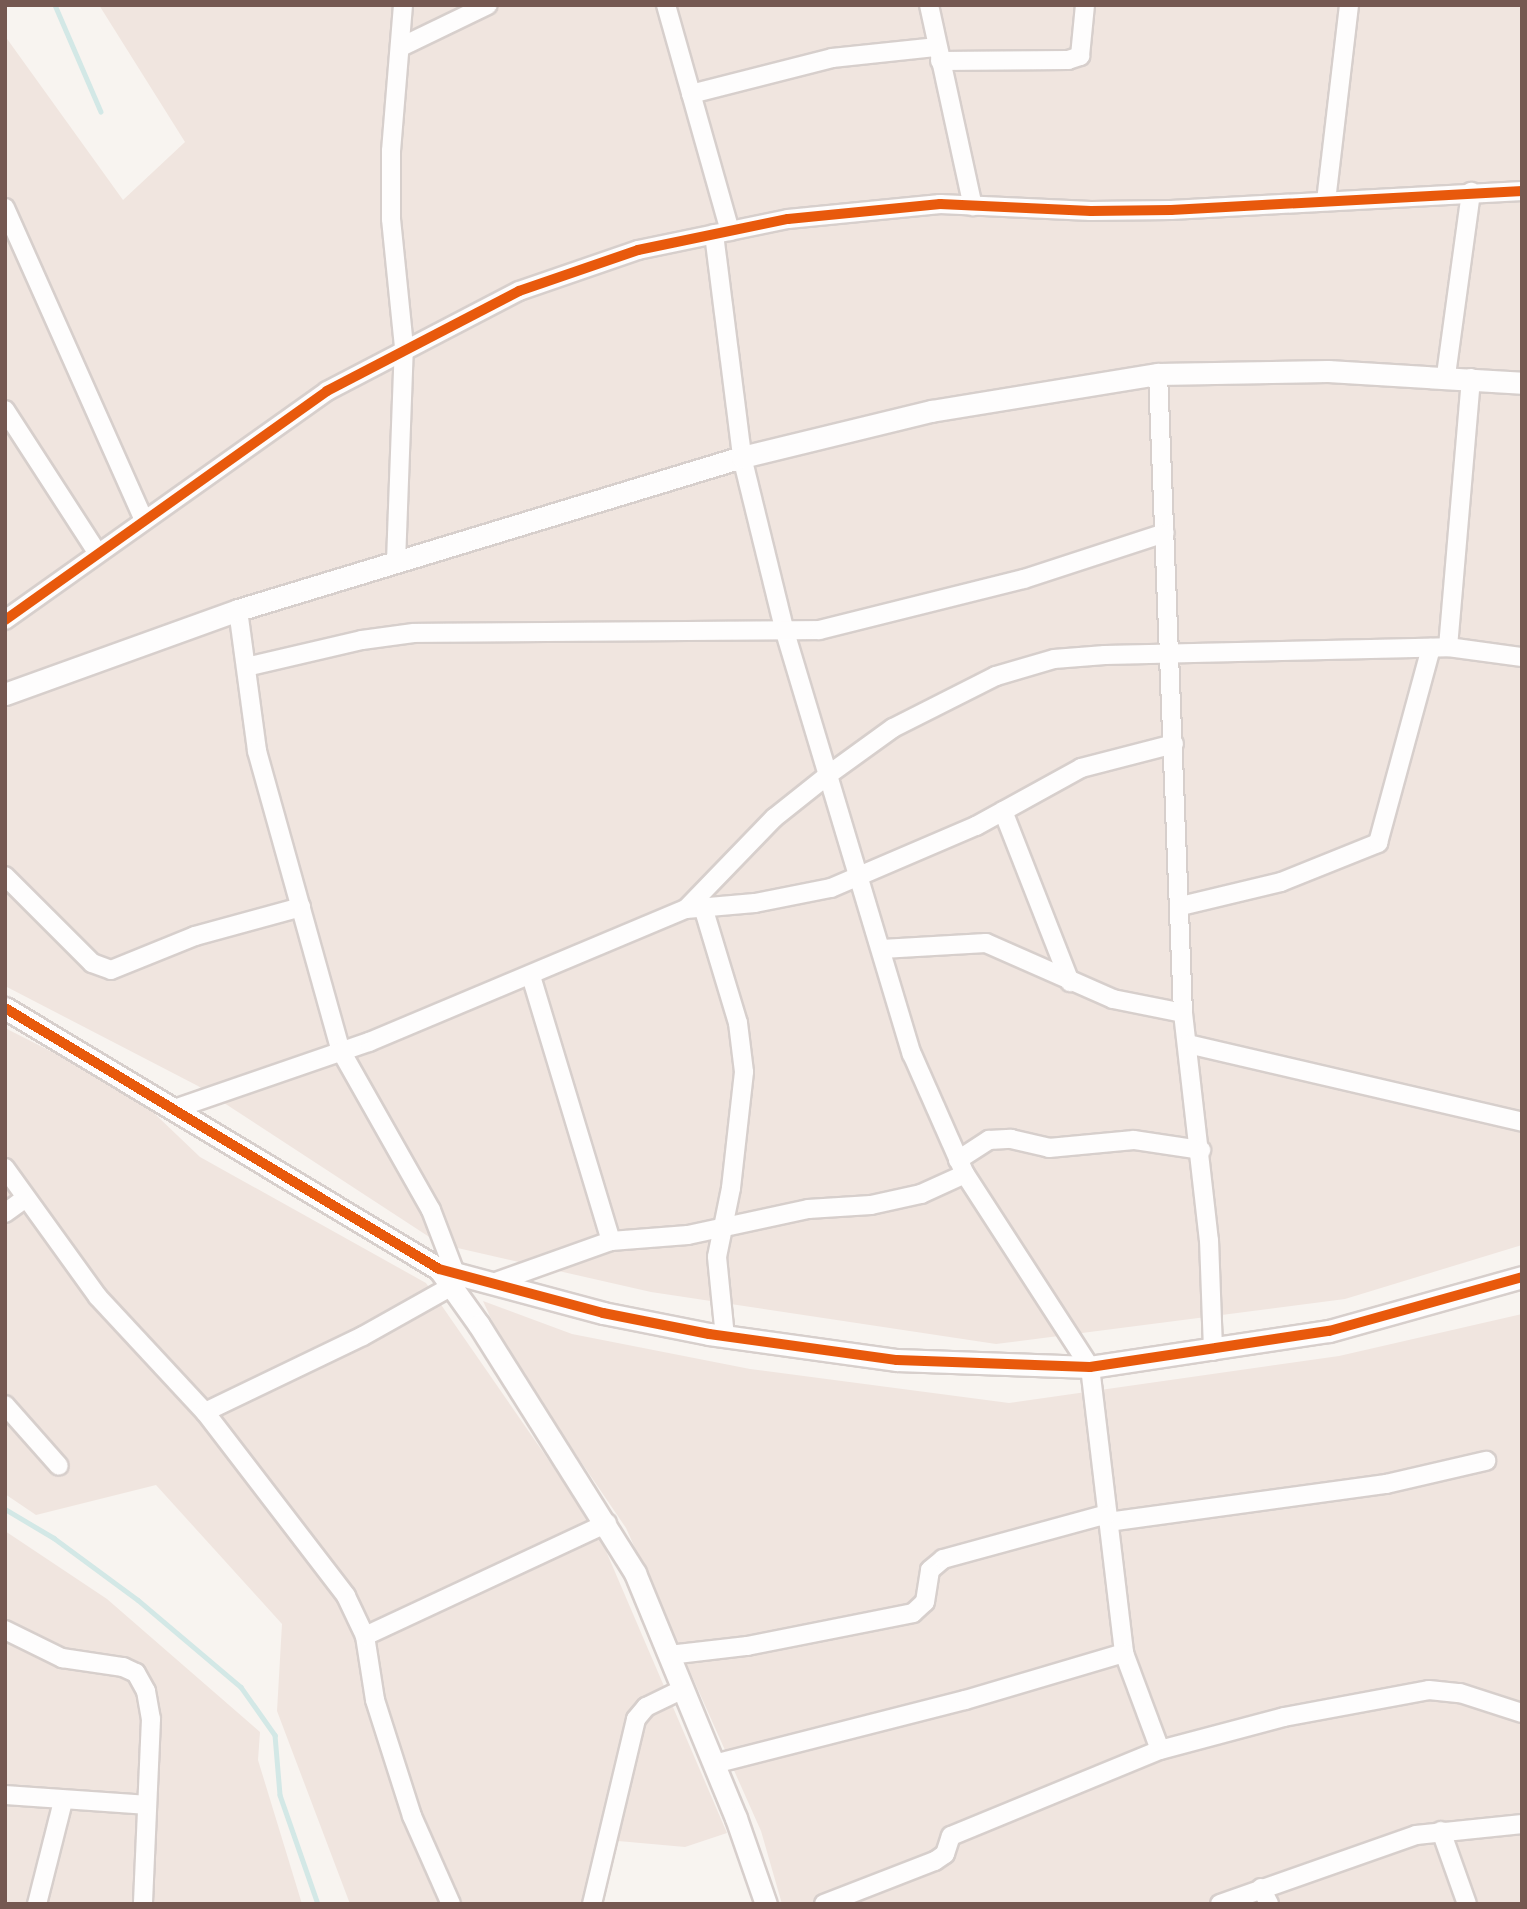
<!DOCTYPE html>
<html>
<head>
<meta charset="utf-8">
<style>
	body { margin:0 }
	#map { position:relative; width:1527px; height:1909px; overflow:hidden; background:#f8f4f0; font-family:"DejaVu Sans",sans-serif }
	div>[style] { position:absolute }
	.residential>* { inset:0; background:#f0e5df }
	.stream>* { height:4.5px; margin:-2.25px; padding:0 2.25px; transform-origin:2.25px; border-radius:2.25px; background:#d3e8e6 }
	.roads { filter:drop-shadow(2px 0 #d7cfcc) drop-shadow(-2px 0 #d7cfcc) drop-shadow(0 2px #d7cfcc) drop-shadow(0 -2px #d7cfcc) }
	.minor>* { height:18px; margin:-9px; padding:0 9px; transform-origin:9px; border-radius:9px; background:#fefdfd }
	.tertiary>* { height:21px; margin:-10.5px; padding:0 10.5px; transform-origin:10.5px; border-radius:10.5px; background:#fefdfd }
	.cycleway>* { height:10px; margin:-5px; padding:0 5px; transform-origin:5px; border-radius:5px; background:#e8590c }
	span { translate:-50% -50%; white-space:nowrap; text-align:center; line-height:1.15; -webkit-text-stroke:7px #fef8f3; paint-order:stroke }
	.frame { position:absolute; inset:0; border:7px solid #755851; pointer-events:none }
</style>
</head>
<body>
<div id="map">
	<div class="residential">
		<div style="clip-path:polygon(99px 5px,1522px 5px,1522px 1245px,1345px 1299px,996px 1344px,651px 1292px,440px 1244px,198px 1086px,5px 986px,5px 36px,123px 200px,185px 142px)"></div>
		<div style="clip-path:polygon(5px 1028px,133px 1093px,200px 1157px,426px 1283px,597px 1530px,727px 1833px,685px 1847px,607px 1840px,598px 1904px,350px 1904px,277px 1711px,282px 1624px,156px 1485px,36px 1515px,5px 1494px)"></div>
		<div style="clip-path:polygon(483px 1301px,572px 1334px,750px 1369px,1009px 1403px,1339px 1356px,1522px 1314px,1522px 1904px,782px 1904px,761px 1831px,626px 1528px,505px 1350px)"></div>
		<div style="clip-path:polygon(5px 1531px,107px 1599px,260px 1732px,258px 1760px,302px 1904px,5px 1904px)"></div>
	</div>
	<div class="stream">
		<div style="left:55px;top:5px;width:116px;rotate:66.7deg"></div>
		<div style="left:5px;top:1509px;width:57px;rotate:30.6deg"></div>
		<div style="left:54px;top:1538px;width:104px;rotate:36.4deg"></div>
		<div style="left:138px;top:1600px;width:135px;rotate:40.2deg"></div>
		<div style="left:241px;top:1687px;width:59px;rotate:54.7deg"></div>
		<div style="left:275px;top:1735px;width:60px;rotate:85.2deg"></div>
		<div style="left:280px;top:1795px;width:115px;rotate:70.8deg"></div>
	</div>
	<div class="roads">
		<div class="minor">
			<div style="left:666px;top:5px;width:235px;rotate:74.2deg"></div>
			<div style="left:929px;top:5px;width:206px;rotate:77.7deg"></div>
			<div style="left:403px;top:46px;width:94px;rotate:-25.8deg"></div>
			<div style="left:940px;top:61px;width:128px;rotate:-0.4deg"></div>
			<div style="left:1068px;top:60px;width:13px;rotate:-18deg"></div>
			<div style="left:1080px;top:56px;width:51px;rotate:-84.4deg"></div>
			<div style="left:691px;top:94px;width:146px;rotate:-14.3deg"></div>
			<div style="left:832px;top:58px;width:106px;rotate:-6deg"></div>
			<div style="left:1326px;top:201px;width:197px;rotate:-83.3deg"></div>
			<div style="left:5px;top:208px;width:342px;rotate:66deg"></div>
			<div style="left:714px;top:234px;width:225px;rotate:82.8deg"></div>
			<div style="left:742px;top:457px;width:180px;rotate:76.2deg"></div>
			<div style="left:785px;top:632px;width:441px;rotate:73.3deg"></div>
			<div style="left:912px;top:1054px;width:131px;rotate:66.2deg"></div>
			<div style="left:965px;top:1174px;width:230px;rotate:57.1deg"></div>
			<div style="left:1090px;top:1367px;width:288px;rotate:83.2deg"></div>
			<div style="left:1124px;top:1653px;width:103px;rotate:69.6deg"></div>
			<div style="left:1158px;top:374px;width:639px;rotate:87.76deg"></div>
			<div style="left:1183px;top:1013px;width:228px;rotate:83.5deg"></div>
			<div style="left:1209px;top:1240px;width:111px;rotate:87.9deg"></div>
			<div style="left:1446px;top:375px;width:185px;rotate:-82.2deg"></div>
			<div style="left:5px;top:410px;width:169px;rotate:57.1deg"></div>
			<div style="left:396px;top:562px;width:215px;rotate:-87.9deg"></div>
			<div style="left:404px;top:347px;width:129px;rotate:-95.8deg"></div>
			<div style="left:391px;top:219px;width:68px;rotate:-90deg"></div>
			<div style="left:391px;top:151px;width:146px;rotate:-85.3deg"></div>
			<div style="left:238px;top:610px;width:142px;rotate:82.3deg"></div>
			<div style="left:257px;top:751px;width:312px;rotate:74.4deg"></div>
			<div style="left:341px;top:1051px;width:183px;rotate:60.5deg"></div>
			<div style="left:431px;top:1210px;width:67px;rotate:69.1deg"></div>
			<div style="left:5px;top:620px;width:395px;rotate:-35.4deg"></div>
			<div style="left:327px;top:391px;width:216px;rotate:-27.5deg"></div>
			<div style="left:519px;top:291px;width:126px;rotate:-19deg"></div>
			<div style="left:638px;top:250px;width:153px;rotate:-11.7deg"></div>
			<div style="left:788px;top:219px;width:153px;rotate:-5.6deg"></div>
			<div style="left:940px;top:204px;width:151px;rotate:2.7deg"></div>
			<div style="left:1091px;top:211px;width:80px;rotate:-0.7deg"></div>
			<div style="left:1171px;top:210px;width:352px;rotate:-3.1deg"></div>
			<div style="left:1448px;top:647px;width:270px;rotate:-85.1deg"></div>
			<div style="left:246px;top:667px;width:119px;rotate:-13.1deg"></div>
			<div style="left:362px;top:640px;width:52px;rotate:-7.7deg"></div>
			<div style="left:414px;top:633px;width:405px;rotate:-0.4deg"></div>
			<div style="left:819px;top:630px;width:211px;rotate:-14deg"></div>
			<div style="left:1024px;top:579px;width:148px;rotate:-18.1deg"></div>
			<div style="left:1003px;top:811px;width:184px;rotate:68.6deg"></div>
			<div style="left:5px;top:876px;width:123px;rotate:45deg"></div>
			<div style="left:92px;top:963px;width:20px;rotate:20deg"></div>
			<div style="left:111px;top:970px;width:91px;rotate:-22deg"></div>
			<div style="left:195px;top:936px;width:110px;rotate:-15.3deg"></div>
			<div style="left:1181px;top:906px;width:103px;rotate:-13.5deg"></div>
			<div style="left:1281px;top:882px;width:105px;rotate:-21.9deg"></div>
			<div style="left:1378px;top:843px;width:202px;rotate:-74.8deg"></div>
			<div style="left:703px;top:907px;width:121px;rotate:73.2deg"></div>
			<div style="left:738px;top:1023px;width:49px;rotate:83deg"></div>
			<div style="left:744px;top:1072px;width:117px;rotate:96.4deg"></div>
			<div style="left:731px;top:1188px;width:70px;rotate:101.5deg"></div>
			<div style="left:717px;top:1257px;width:80px;rotate:84.3deg"></div>
			<div style="left:686px;top:909px;width:69px;rotate:-5deg"></div>
			<div style="left:755px;top:903px;width:77px;rotate:-11.2deg"></div>
			<div style="left:831px;top:888px;width:158px;rotate:-23.2deg"></div>
			<div style="left:976px;top:826px;width:120px;rotate:-28.9deg"></div>
			<div style="left:1081px;top:768px;width:96px;rotate:-14.5deg"></div>
			<div style="left:882px;top:949px;width:104px;rotate:-3.3deg"></div>
			<div style="left:986px;top:943px;width:139px;rotate:23.8deg"></div>
			<div style="left:1113px;top:999px;width:71px;rotate:11.3deg"></div>
			<div style="left:531px;top:976px;width:277px;rotate:73.2deg"></div>
			<div style="left:1188px;top:1044px;width:343px;rotate:13.1deg"></div>
			<div style="left:177px;top:1108px;width:203px;rotate:-19deg"></div>
			<div style="left:369px;top:1042px;width:344px;rotate:-22.8deg"></div>
			<div style="left:686px;top:909px;width:127px;rotate:-46deg"></div>
			<div style="left:774px;top:818px;width:69px;rotate:-38.5deg"></div>
			<div style="left:828px;top:775px;width:80px;rotate:-35.9deg"></div>
			<div style="left:893px;top:728px;width:115px;rotate:-26.8deg"></div>
			<div style="left:996px;top:676px;width:60px;rotate:-16.3deg"></div>
			<div style="left:1054px;top:659px;width:51px;rotate:-4.5deg"></div>
			<div style="left:1105px;top:655px;width:343px;rotate:-1.3deg"></div>
			<div style="left:1448px;top:647px;width:75px;rotate:7.7deg"></div>
			<div style="left:958px;top:1160px;width:37px;rotate:-33deg"></div>
			<div style="left:989px;top:1140px;width:22px;rotate:-3deg"></div>
			<div style="left:1011px;top:1139px;width:39px;rotate:13deg"></div>
			<div style="left:1049px;top:1148px;width:85px;rotate:-5.4deg"></div>
			<div style="left:1134px;top:1140px;width:68px;rotate:8.5deg"></div>
			<div style="left:5px;top:1168px;width:159px;rotate:54.2deg"></div>
			<div style="left:98px;top:1297px;width:157px;rotate:47.1deg"></div>
			<div style="left:205px;top:1412px;width:232px;rotate:52.5deg"></div>
			<div style="left:346px;top:1596px;width:44px;rotate:64.6deg"></div>
			<div style="left:365px;top:1636px;width:65px;rotate:81.1deg"></div>
			<div style="left:375px;top:1700px;width:122px;rotate:72.3deg"></div>
			<div style="left:412px;top:1816px;width:96px;rotate:66.1deg"></div>
			<div style="left:5px;top:1213px;width:24px;rotate:-36deg"></div>
			<div style="left:493px;top:1283px;width:125px;rotate:-19.6deg"></div>
			<div style="left:611px;top:1241px;width:77px;rotate:-4.5deg"></div>
			<div style="left:688px;top:1235px;width:123px;rotate:-12.2deg"></div>
			<div style="left:808px;top:1209px;width:63px;rotate:-3.6deg"></div>
			<div style="left:871px;top:1205px;width:51px;rotate:-12.4deg"></div>
			<div style="left:921px;top:1194px;width:48px;rotate:-24.4deg"></div>
			<div style="left:5px;top:1405px;width:81px;rotate:48.5deg"></div>
			<div style="left:205px;top:1412px;width:175px;rotate:-25.7deg"></div>
			<div style="left:363px;top:1336px;width:102px;rotate:-29.3deg"></div>
			<div style="left:1108px;top:1522px;width:281px;rotate:-7.8deg"></div>
			<div style="left:1386px;top:1484px;width:103px;rotate:-13deg"></div>
			<div style="left:5px;top:1630px;width:64px;rotate:26.2deg"></div>
			<div style="left:62px;top:1658px;width:62px;rotate:8.4deg"></div>
			<div style="left:123px;top:1667px;width:14px;rotate:25deg"></div>
			<div style="left:136px;top:1673px;width:21px;rotate:61deg"></div>
			<div style="left:146px;top:1691px;width:28px;rotate:80deg"></div>
			<div style="left:151px;top:1719px;width:185px;rotate:92.5deg"></div>
			<div style="left:365px;top:1636px;width:267px;rotate:-25deg"></div>
			<div style="left:669px;top:1655px;width:79px;rotate:-6.6deg"></div>
			<div style="left:747px;top:1646px;width:169px;rotate:-11.2deg"></div>
			<div style="left:913px;top:1613px;width:16px;rotate:-43deg"></div>
			<div style="left:925px;top:1602px;width:32px;rotate:-81deg"></div>
			<div style="left:930px;top:1570px;width:17px;rotate:-40deg"></div>
			<div style="left:943px;top:1559px;width:170px;rotate:-15.3deg"></div>
			<div style="left:714px;top:1764px;width:259px;rotate:-14.3deg"></div>
			<div style="left:965px;top:1700px;width:166px;rotate:-16.5deg"></div>
			<div style="left:5px;top:1795px;width:142px;rotate:4deg"></div>
			<div style="left:1441px;top:1831px;width:77px;rotate:70.4deg"></div>
			<div style="left:1261px;top:1888px;width:18px;rotate:63deg"></div>
			<div style="left:37px;top:1904px;width:106px;rotate:-75.8deg"></div>
			<div style="left:592px;top:1904px;width:190px;rotate:-76.6deg"></div>
			<div style="left:636px;top:1719px;width:16px;rotate:-50deg"></div>
			<div style="left:646px;top:1707px;width:41px;rotate:-25.9deg"></div>
			<div style="left:824px;top:1904px;width:119px;rotate:-21.2deg"></div>
			<div style="left:935px;top:1861px;width:12px;rotate:-35deg"></div>
			<div style="left:945px;top:1854px;width:19px;rotate:-72deg"></div>
			<div style="left:951px;top:1836px;width:226px;rotate:-22.4deg"></div>
			<div style="left:1160px;top:1750px;width:128px;rotate:-14.9deg"></div>
			<div style="left:1284px;top:1717px;width:147px;rotate:-10.5deg"></div>
			<div style="left:1429px;top:1690px;width:31px;rotate:6deg"></div>
			<div style="left:1460px;top:1693px;width:65px;rotate:17.9deg"></div>
			<div style="left:1220px;top:1904px;width:208px;rotate:-19.4deg"></div>
			<div style="left:1416px;top:1835px;width:107px;rotate:-5.9deg"></div>
		</div>
		<div class="tertiary">
			<div style="left:5px;top:694px;width:248px;rotate:-19.8deg"></div>
			<div style="left:238px;top:610px;width:527px;rotate:-16.89deg"></div>
			<div style="left:742px;top:457px;width:195px;rotate:-13.7deg"></div>
			<div style="left:931px;top:411px;width:230px;rotate:-9.3deg"></div>
			<div style="left:1158px;top:374px;width:170px;rotate:-1deg"></div>
			<div style="left:1328px;top:371px;width:194px;rotate:3.5deg"></div>
			<div style="left:5px;top:1008px;width:506px;rotate:31.02deg"></div>
			<div style="left:439px;top:1269px;width:170px;rotate:15deg"></div>
			<div style="left:603px;top:1313px;width:108px;rotate:11.2deg"></div>
			<div style="left:709px;top:1334px;width:190px;rotate:7.9deg"></div>
			<div style="left:897px;top:1360px;width:193px;rotate:2.1deg"></div>
			<div style="left:1090px;top:1367px;width:242px;rotate:-8.6deg"></div>
			<div style="left:1329px;top:1331px;width:200px;rotate:-15.6deg"></div>
			<div style="left:439px;top:1269px;width:69px;rotate:54.5deg"></div>
			<div style="left:479px;top:1325px;width:293px;rotate:57.8deg"></div>
			<div style="left:635px;top:1573px;width:265px;rotate:67.6deg"></div>
			<div style="left:736px;top:1818px;width:91px;rotate:70.8deg"></div>
		</div>
	</div>
	<div class="cycleway">
		<div style="left:5px;top:620px;width:395px;rotate:-35.4deg"></div>
		<div style="left:327px;top:391px;width:216px;rotate:-27.5deg"></div>
		<div style="left:519px;top:291px;width:126px;rotate:-19deg"></div>
		<div style="left:638px;top:250px;width:153px;rotate:-11.7deg"></div>
		<div style="left:788px;top:219px;width:153px;rotate:-5.6deg"></div>
		<div style="left:940px;top:204px;width:151px;rotate:2.7deg"></div>
		<div style="left:1091px;top:211px;width:80px;rotate:-0.7deg"></div>
		<div style="left:1171px;top:210px;width:352px;rotate:-3.1deg"></div>
		<div style="left:5px;top:1008px;width:506px;rotate:31.02deg"></div>
		<div style="left:439px;top:1269px;width:170px;rotate:15deg"></div>
		<div style="left:603px;top:1313px;width:108px;rotate:11.2deg"></div>
		<div style="left:709px;top:1334px;width:190px;rotate:7.9deg"></div>
		<div style="left:897px;top:1360px;width:193px;rotate:2.1deg"></div>
		<div style="left:1090px;top:1367px;width:242px;rotate:-8.6deg"></div>
		<div style="left:1329px;top:1331px;width:200px;rotate:-15.6deg"></div>
	</div>
	<div class="frame"></div>
</div>
</body>
</html>
